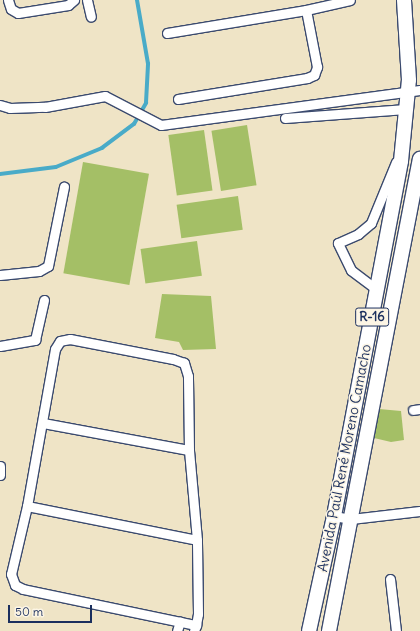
<!DOCTYPE html>
<html>
<head>
<meta charset="utf-8">
<style>
	body { margin:0 }
	#map { position:relative; width:420px; height:631px; overflow:hidden; background:#efe4c6; font-family:Delius,sans-serif }
	div>[style] { position:absolute }
	.green>* { inset:0; background:#a4bf66; transform-origin:0 0 }
	.stream>* { height:3.5px; margin:-1.75px; padding:0 1.75px; transform-origin:1.75px; border-radius:1.75px; background:#49abc8 }
	.roads { filter:drop-shadow(1px 0 #3b4a6e) drop-shadow(-1px 0 #3b4a6e) drop-shadow(0 1px #3b4a6e) drop-shadow(0 -1px #3b4a6e) }
	.street>* { height:9px; margin:-4.5px; padding:0 4.5px; transform-origin:4.5px; border-radius:4.5px; background:#fff }
	.primary>* { height:14px; margin:-7px; padding:0 7px; transform-origin:7px; border-radius:7px; background:#fff }
	span { translate:-50% -50%; white-space:nowrap; text-align:center; line-height:1.15; -webkit-text-stroke:3px #fcf5e5; paint-order:stroke }
	.shield-label span { padding:1px 3px; background:#fcf5e5; border:1px solid; border-radius:3px; -webkit-text-stroke-width:0 }
	.shield-label { font-size:13px; color:#1b2f5e; font-weight:700 }
	.street-label { font-size:14px; color:#1b2f5e }
	.scale { position:absolute; left:8px; top:605px; width:84px; height:18px; box-sizing:border-box; border:2px solid #1b2f5e; border-top:0; padding-left:5px; font-size:12px; line-height:14px; white-space:nowrap; color:#1b2f5e; -webkit-text-stroke:3px #fcf5e5; paint-order:stroke }
</style>
</head>
<body>
<div id="map">
	<div class="green">
		<div style="left:247px;top:125px;width:61px;height:36px;rotate:81deg"></div>
		<div style="left:204px;top:130px;width:61px;height:36px;rotate:82deg"></div>
		<div style="left:83px;top:162px;width:67px;height:113px;rotate:10deg"></div>
		<div style="left:238px;top:196px;width:34px;height:62px;rotate:82deg"></div>
		<div style="left:197px;top:241px;width:35px;height:57px;rotate:82deg"></div>
		<div style="clip-path:polygon(162px 294px,211px 296px,216px 349px,183px 350px,179px 342px,155px 338px)"></div>
		<div style="clip-path:polygon(379px 409px,401px 411px,404px 440px,391px 442px,374px 438px)"></div>
	</div>
	<div class="stream">
		<div style="left:0;top:174px;width:56px;rotate:-7.1deg"></div>
		<div style="left:56px;top:167px;width:50px;rotate:-22.4deg"></div>
		<div style="left:102px;top:148px;width:40px;rotate:-37deg"></div>
		<div style="left:134px;top:124px;width:24px;rotate:-60deg"></div>
		<div style="left:146px;top:103px;width:39px;rotate:-87deg"></div>
		<div style="left:148px;top:64px;width:65px;rotate:-99.8deg"></div>
	</div>
	<div class="roads">
		<div class="street">
			<div style="left:8px;top:0;width:9px;rotate:72deg"></div>
			<div style="left:11px;top:9px;width:8px;rotate:30deg"></div>
			<div style="left:18px;top:13px;width:51px;rotate:-9.1deg"></div>
			<div style="left:68px;top:5px;width:8px;rotate:-40deg"></div>
			<div style="left:87px;top:0;width:17px;rotate:77deg"></div>
			<div style="left:167px;top:33px;width:141px;rotate:-9.4deg"></div>
			<div style="left:306px;top:10px;width:45px;rotate:-12.8deg"></div>
			<div style="left:178px;top:99px;width:131px;rotate:-9.2deg"></div>
			<div style="left:307px;top:78px;width:8px;rotate:-23deg"></div>
			<div style="left:314px;top:75px;width:9px;rotate:-69deg"></div>
			<div style="left:317px;top:67px;width:58px;rotate:-100.9deg"></div>
			<div style="left:0;top:105px;width:10px;rotate:17deg"></div>
			<div style="left:10px;top:108px;width:35px;rotate:-2deg"></div>
			<div style="left:45px;top:107px;width:61px;rotate:-10.4deg"></div>
			<div style="left:105px;top:96px;width:63px;rotate:27.4deg"></div>
			<div style="left:161px;top:125px;width:261px;rotate:-7.7deg"></div>
			<div style="left:285px;top:118px;width:121px;rotate:-4.3deg"></div>
			<div style="left:0;top:275px;width:39px;rotate:-6deg"></div>
			<div style="left:39px;top:271px;width:10px;rotate:-29deg"></div>
			<div style="left:48px;top:266px;width:81px;rotate:-78.6deg"></div>
			<div style="left:376px;top:289px;width:31px;rotate:-143deg"></div>
			<div style="left:351px;top:270px;width:30px;rotate:-116deg"></div>
			<div style="left:338px;top:243px;width:22px;rotate:-24deg"></div>
			<div style="left:358px;top:234px;width:17px;rotate:-40deg"></div>
			<div style="left:371px;top:223px;width:66px;rotate:-67.7deg"></div>
			<div style="left:0;top:346px;width:36px;rotate:-10deg"></div>
			<div style="left:35px;top:340px;width:41px;rotate:-77.3deg"></div>
			<div style="left:413px;top:410px;width:7px;rotate:-8deg"></div>
			<div style="left:43px;top:423px;width:148px;rotate:10.5deg"></div>
			<div style="left:0;top:466px;width:9px;rotate:90deg"></div>
			<div style="left:27px;top:506px;width:173px;rotate:11.3deg"></div>
			<div style="left:334px;top:516px;width:17px;rotate:10deg"></div>
			<div style="left:351px;top:519px;width:69px;rotate:-6.6deg"></div>
			<div style="left:390px;top:579px;width:52px;rotate:83.4deg"></div>
			<div style="left:177px;top:631px;width:10px;rotate:-73deg"></div>
			<div style="left:194px;top:631px;width:6px;rotate:-72deg"></div>
			<div style="left:196px;top:625px;width:11px;rotate:-80deg"></div>
			<div style="left:198px;top:614px;width:74px;rotate:-90.8deg"></div>
			<div style="left:197px;top:540px;width:90px;rotate:-95.1deg"></div>
			<div style="left:189px;top:450px;width:74px;rotate:-90.8deg"></div>
			<div style="left:188px;top:376px;width:14px;rotate:-107deg"></div>
			<div style="left:184px;top:363px;width:12px;rotate:-160deg"></div>
			<div style="left:173px;top:359px;width:105px;rotate:-169deg"></div>
			<div style="left:70px;top:339px;width:10px;rotate:169deg"></div>
			<div style="left:60px;top:341px;width:9px;rotate:122deg"></div>
			<div style="left:55px;top:349px;width:159px;rotate:100.1deg"></div>
			<div style="left:27px;top:506px;width:70px;rotate:103.2deg"></div>
			<div style="left:11px;top:574px;width:12px;rotate:70deg"></div>
			<div style="left:15px;top:585px;width:9px;rotate:27deg"></div>
			<div style="left:23px;top:589px;width:177px;rotate:11.8deg"></div>
		</div>
		<div class="primary">
			<div style="left:309px;top:631px;width:118px;rotate:-77.7deg"></div>
			<div style="left:334px;top:516px;width:361px;rotate:-79.3deg"></div>
			<div style="left:401px;top:161px;width:81px;rotate:-84.4deg"></div>
			<div style="left:409px;top:80px;width:80px;rotate:-93.6deg"></div>
			<div style="left:329px;top:631px;width:481px;rotate:-79.1deg"></div>
		</div>
	</div>
	<div class="shield-label">
		<span style="left:372px;top:317px">R-16</span>
	</div>
	<div class="street-label">
		<span style="left:344px;top:458px;rotate:-79deg">Avenida Paúl René Moreno Camacho</span>
	</div>
	<div class="scale">50 m</div>
</div>
</body>
</html>
